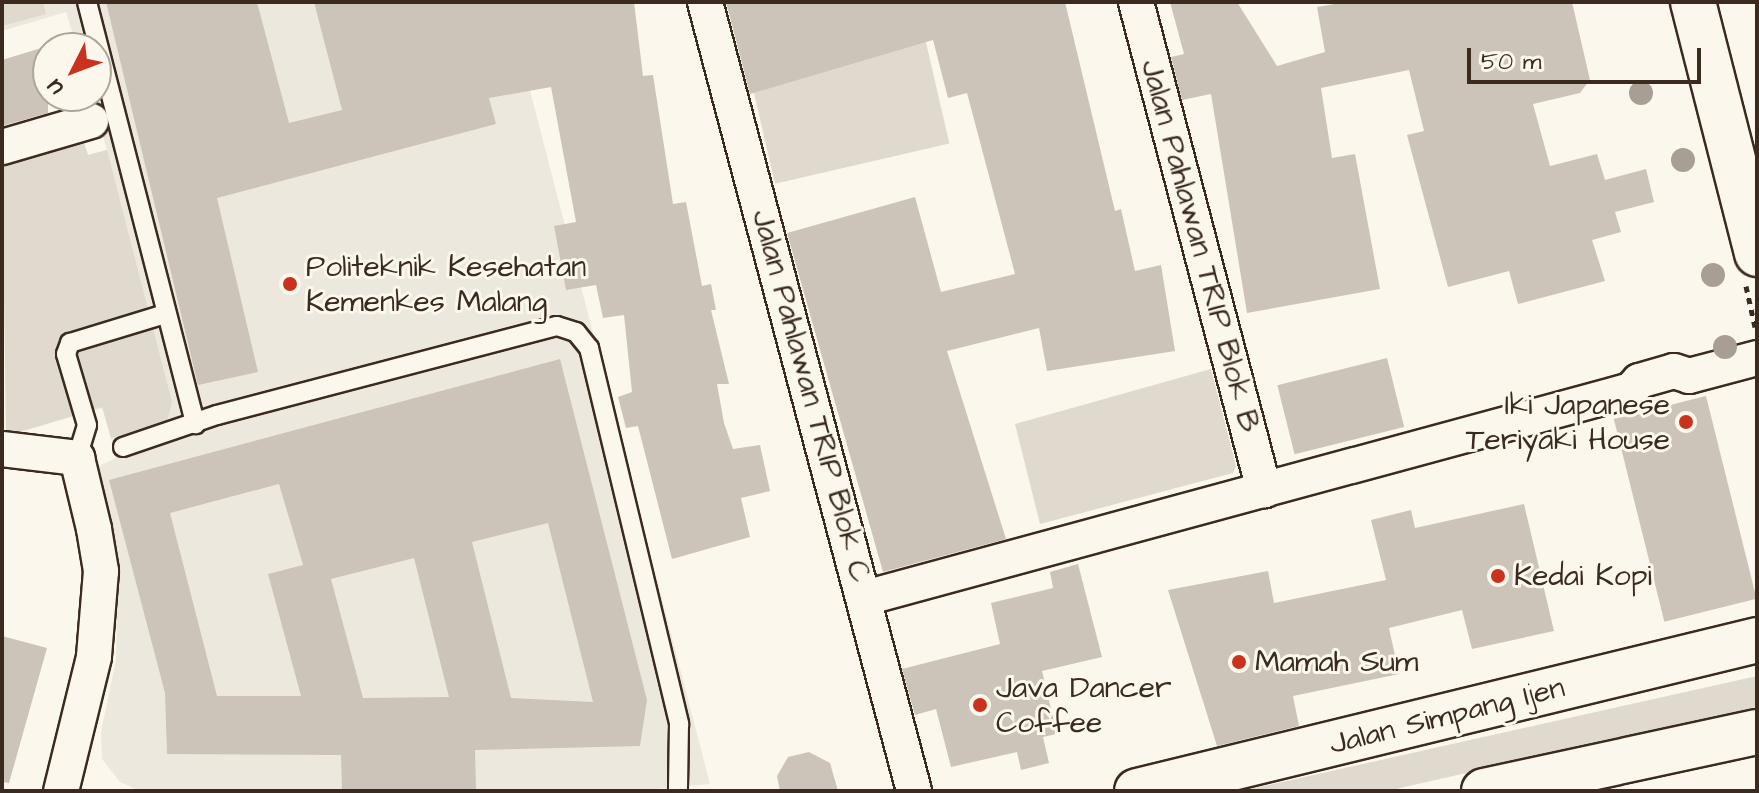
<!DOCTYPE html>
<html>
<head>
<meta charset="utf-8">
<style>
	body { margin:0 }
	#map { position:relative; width:1759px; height:793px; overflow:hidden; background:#fbf7ec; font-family:"Architects Daughter",sans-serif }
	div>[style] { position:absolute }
	.built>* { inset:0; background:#ede8dd }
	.green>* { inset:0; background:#dfd9ce; transform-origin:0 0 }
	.building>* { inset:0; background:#ccc4b9; transform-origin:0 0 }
	.path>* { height:5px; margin-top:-2.5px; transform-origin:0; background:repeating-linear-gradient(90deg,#3b2a1e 0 6px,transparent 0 12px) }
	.roads { filter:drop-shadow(2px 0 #3b2a1e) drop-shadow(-2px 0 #3b2a1e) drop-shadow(0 2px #3b2a1e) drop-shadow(0 -2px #3b2a1e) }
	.service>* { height:18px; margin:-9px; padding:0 9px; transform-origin:9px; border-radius:9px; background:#fbf7ec }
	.minor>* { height:34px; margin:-17px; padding:0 17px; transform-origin:17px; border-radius:17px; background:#fbf7ec }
	.secondary>* { height:44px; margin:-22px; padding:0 22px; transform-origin:22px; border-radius:22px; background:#fbf7ec }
	.trees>* { width:24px; height:24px; margin:-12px; border-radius:50%; background:#a89e93 }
	.dots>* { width:22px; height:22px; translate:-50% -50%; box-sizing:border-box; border:4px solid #fbf7ec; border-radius:50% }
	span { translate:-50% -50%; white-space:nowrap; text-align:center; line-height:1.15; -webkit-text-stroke:6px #fbf7ec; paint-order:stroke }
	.street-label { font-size:30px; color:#3b2a1e }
	.poi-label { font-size:30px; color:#3b2a1e }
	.left { translate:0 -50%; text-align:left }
	.right { translate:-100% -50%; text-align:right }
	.frame { position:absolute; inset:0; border:4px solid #3b2a1e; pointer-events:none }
	.north { position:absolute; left:32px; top:32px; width:80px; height:80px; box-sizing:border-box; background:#fbf7ec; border:2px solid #aea59a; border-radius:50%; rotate:228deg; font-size:22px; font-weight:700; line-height:32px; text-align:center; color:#3b2a1e }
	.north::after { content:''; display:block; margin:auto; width:28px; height:36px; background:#c8321e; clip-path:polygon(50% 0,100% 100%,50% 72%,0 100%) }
	.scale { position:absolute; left:1467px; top:48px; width:234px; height:36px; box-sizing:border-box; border:4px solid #3b2a1e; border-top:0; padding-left:10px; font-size:24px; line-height:28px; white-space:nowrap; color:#3b2a1e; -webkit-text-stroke:6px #fbf7ec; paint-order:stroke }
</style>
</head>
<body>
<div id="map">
	<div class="built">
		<div style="clip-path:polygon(2px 2px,507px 2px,710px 784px,634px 791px,140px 791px,120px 782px,102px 759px,101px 732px,116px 660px,117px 587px,97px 480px,99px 466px,116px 458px,103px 408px,6px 436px,82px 137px,88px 155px,107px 150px,91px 96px,96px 96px,96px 48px,77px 48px,66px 12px,2px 31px)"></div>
	</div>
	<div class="green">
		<div style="clip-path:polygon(2px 2px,43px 2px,46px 14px,2px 26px)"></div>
		<div style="left:919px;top:12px;width:135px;height:179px;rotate:77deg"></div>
		<div style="clip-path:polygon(82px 137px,88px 155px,107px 150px,172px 402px,167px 422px,111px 438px,102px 407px,6px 436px,2px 160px)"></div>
		<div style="clip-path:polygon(1211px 369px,1236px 466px,1233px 473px,1040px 524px,1015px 424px)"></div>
		<div style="clip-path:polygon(1757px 676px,1757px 707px,1387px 791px,1242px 791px)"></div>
	</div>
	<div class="building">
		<div style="clip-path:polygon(106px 2px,257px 2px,289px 123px,342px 110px,314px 2px,634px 2px,643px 76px,653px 75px,673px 204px,686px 202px,702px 286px,711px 284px,716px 310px,711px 310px,729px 384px,717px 384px,724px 423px,733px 449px,760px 445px,770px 491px,741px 498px,750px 537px,672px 559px,638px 426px,626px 428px,618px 397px,632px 392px,624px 315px,603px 318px,596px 285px,566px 290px,554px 226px,576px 222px,551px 87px,489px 98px,496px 124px,217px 198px,258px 372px,198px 385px)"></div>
		<div style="clip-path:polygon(726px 2px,1065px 2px,1115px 211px,1121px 209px,1135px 271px,1161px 265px,1175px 351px,1047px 371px,1039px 328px,947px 351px,1006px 539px,883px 572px,787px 233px,915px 197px,941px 292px,1015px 274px,967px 93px,948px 98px,933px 40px,750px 94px)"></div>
		<div style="clip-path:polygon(1170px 2px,1237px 2px,1277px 66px,1325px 52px,1317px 7px,1346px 2px,1572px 2px,1590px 80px,1580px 93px,1533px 104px,1550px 166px,1597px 154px,1605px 180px,1646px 169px,1654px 202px,1615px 212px,1621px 232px,1592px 240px,1605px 281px,1518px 304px,1509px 271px,1448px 287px,1407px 135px,1424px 131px,1409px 70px,1321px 88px,1332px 158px,1355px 154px,1380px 289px,1247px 313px,1211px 94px,1182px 100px,1171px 57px,1184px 54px)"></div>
		<div style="clip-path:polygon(48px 46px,48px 113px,2px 126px,2px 60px)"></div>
		<div style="left:1387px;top:358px;width:71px;height:113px;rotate:76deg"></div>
		<div style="clip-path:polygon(evenodd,560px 359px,647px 700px,640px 746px,475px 750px,476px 790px,444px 791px,342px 791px,341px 755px,167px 754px,165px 693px,109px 480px,560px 359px,279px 484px,303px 565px,268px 574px,301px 696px,217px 696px,170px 513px,279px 484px,560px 359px,548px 523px,593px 702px,511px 698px,472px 542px,548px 523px,560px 359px,414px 558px,449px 697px,363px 698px,331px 579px,414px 558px)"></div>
		<div style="left:1706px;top:396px;width:209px;height:95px;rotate:76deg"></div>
		<div style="clip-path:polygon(1524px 504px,1554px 631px,1472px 649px,1462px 610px,1389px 628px,1399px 674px,1293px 696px,1299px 726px,1217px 746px,1168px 590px,1268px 571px,1274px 603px,1386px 580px,1371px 520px,1411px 510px,1415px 528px)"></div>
		<div style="clip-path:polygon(1078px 564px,1102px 657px,1042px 671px,1057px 734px,1043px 737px,1049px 763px,1021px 770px,1017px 752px,951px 767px,936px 709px,915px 715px,902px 669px,1000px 644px,991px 603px,1053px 588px,1050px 572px)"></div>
		<div style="clip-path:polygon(2px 636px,47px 648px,9px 783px,2px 782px)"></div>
		<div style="clip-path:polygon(809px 752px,830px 763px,838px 791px,780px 791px,777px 776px,788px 757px)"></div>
	</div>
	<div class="path">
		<div style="left:1746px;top:286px;width:42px;rotate:77.6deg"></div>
	</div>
	<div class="roads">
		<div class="service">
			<div style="left:87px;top:2px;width:436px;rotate:75.6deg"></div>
			<div style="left:123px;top:447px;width:99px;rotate:-18.8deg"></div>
			<div style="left:217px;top:415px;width:351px;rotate:-14.7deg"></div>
			<div style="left:557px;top:326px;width:20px;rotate:18deg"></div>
			<div style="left:576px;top:332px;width:21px;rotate:51deg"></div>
			<div style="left:589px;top:348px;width:387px;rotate:76.5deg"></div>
			<div style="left:679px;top:724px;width:67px;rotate:90.9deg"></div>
			<div style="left:77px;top:458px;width:34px;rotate:-73deg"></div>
			<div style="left:87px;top:425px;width:74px;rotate:-106.5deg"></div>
			<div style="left:66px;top:354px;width:12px;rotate:-70deg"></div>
			<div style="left:70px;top:343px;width:99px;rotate:-17deg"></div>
		</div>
		<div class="minor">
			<div style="left:705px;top:2px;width:816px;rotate:75.16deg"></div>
			<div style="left:1136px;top:2px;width:505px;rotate:75.3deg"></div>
			<div style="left:2px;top:147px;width:93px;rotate:-16.3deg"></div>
			<div style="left:2px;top:449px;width:76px;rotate:6.8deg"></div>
			<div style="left:77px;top:458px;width:73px;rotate:76.5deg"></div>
			<div style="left:94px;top:529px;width:43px;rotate:80.5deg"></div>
			<div style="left:101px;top:571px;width:86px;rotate:94.7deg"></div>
			<div style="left:94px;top:657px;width:138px;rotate:103.8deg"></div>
			<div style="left:865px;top:598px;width:794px;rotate:-15.19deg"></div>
			<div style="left:1631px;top:390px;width:12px;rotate:-48deg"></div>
			<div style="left:1639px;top:381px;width:36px;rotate:-16deg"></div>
			<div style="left:1674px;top:371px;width:16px;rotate:18deg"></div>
			<div style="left:1689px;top:376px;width:70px;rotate:-14.8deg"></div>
		</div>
		<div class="secondary">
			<div style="left:1693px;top:2px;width:260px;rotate:75.7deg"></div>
			<div style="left:1137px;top:791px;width:638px;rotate:-13.69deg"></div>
			<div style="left:1484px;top:791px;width:279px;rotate:-12.2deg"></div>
		</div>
	</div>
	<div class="trees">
		<div style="left:1641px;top:93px"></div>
		<div style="left:1683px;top:160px"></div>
		<div style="left:1713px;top:275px"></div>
		<div style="left:1725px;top:347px"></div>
	</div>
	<div class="dots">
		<div style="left:290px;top:284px;background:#c8321e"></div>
		<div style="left:1686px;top:422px;background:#c8321e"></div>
		<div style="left:1498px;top:576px;background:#c8321e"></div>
		<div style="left:1239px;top:662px;background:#c8321e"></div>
		<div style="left:980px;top:705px;background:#c8321e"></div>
	</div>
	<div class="street-label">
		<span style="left:1200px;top:246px;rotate:75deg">Jalan Pahlawan TRIP Blok B</span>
		<span style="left:811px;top:396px;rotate:75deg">Jalan Pahlawan TRIP Blok C</span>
		<span style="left:1447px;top:716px;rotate:-14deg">Jalan Simpang Ijen</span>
	</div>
	<div class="poi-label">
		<span class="left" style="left:306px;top:284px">Politeknik Kesehatan<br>Kemenkes Malang</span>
		<span class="right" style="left:1670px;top:422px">Iki Japanese<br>Teriyaki House</span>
		<span class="left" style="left:1514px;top:576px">Kedai Kopi</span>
		<span class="left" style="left:1255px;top:662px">Mamah Sum</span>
		<span class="left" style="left:996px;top:705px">Java Dancer<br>Coffee</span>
	</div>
	<div class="frame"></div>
	<div class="north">U</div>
	<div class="scale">50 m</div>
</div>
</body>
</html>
